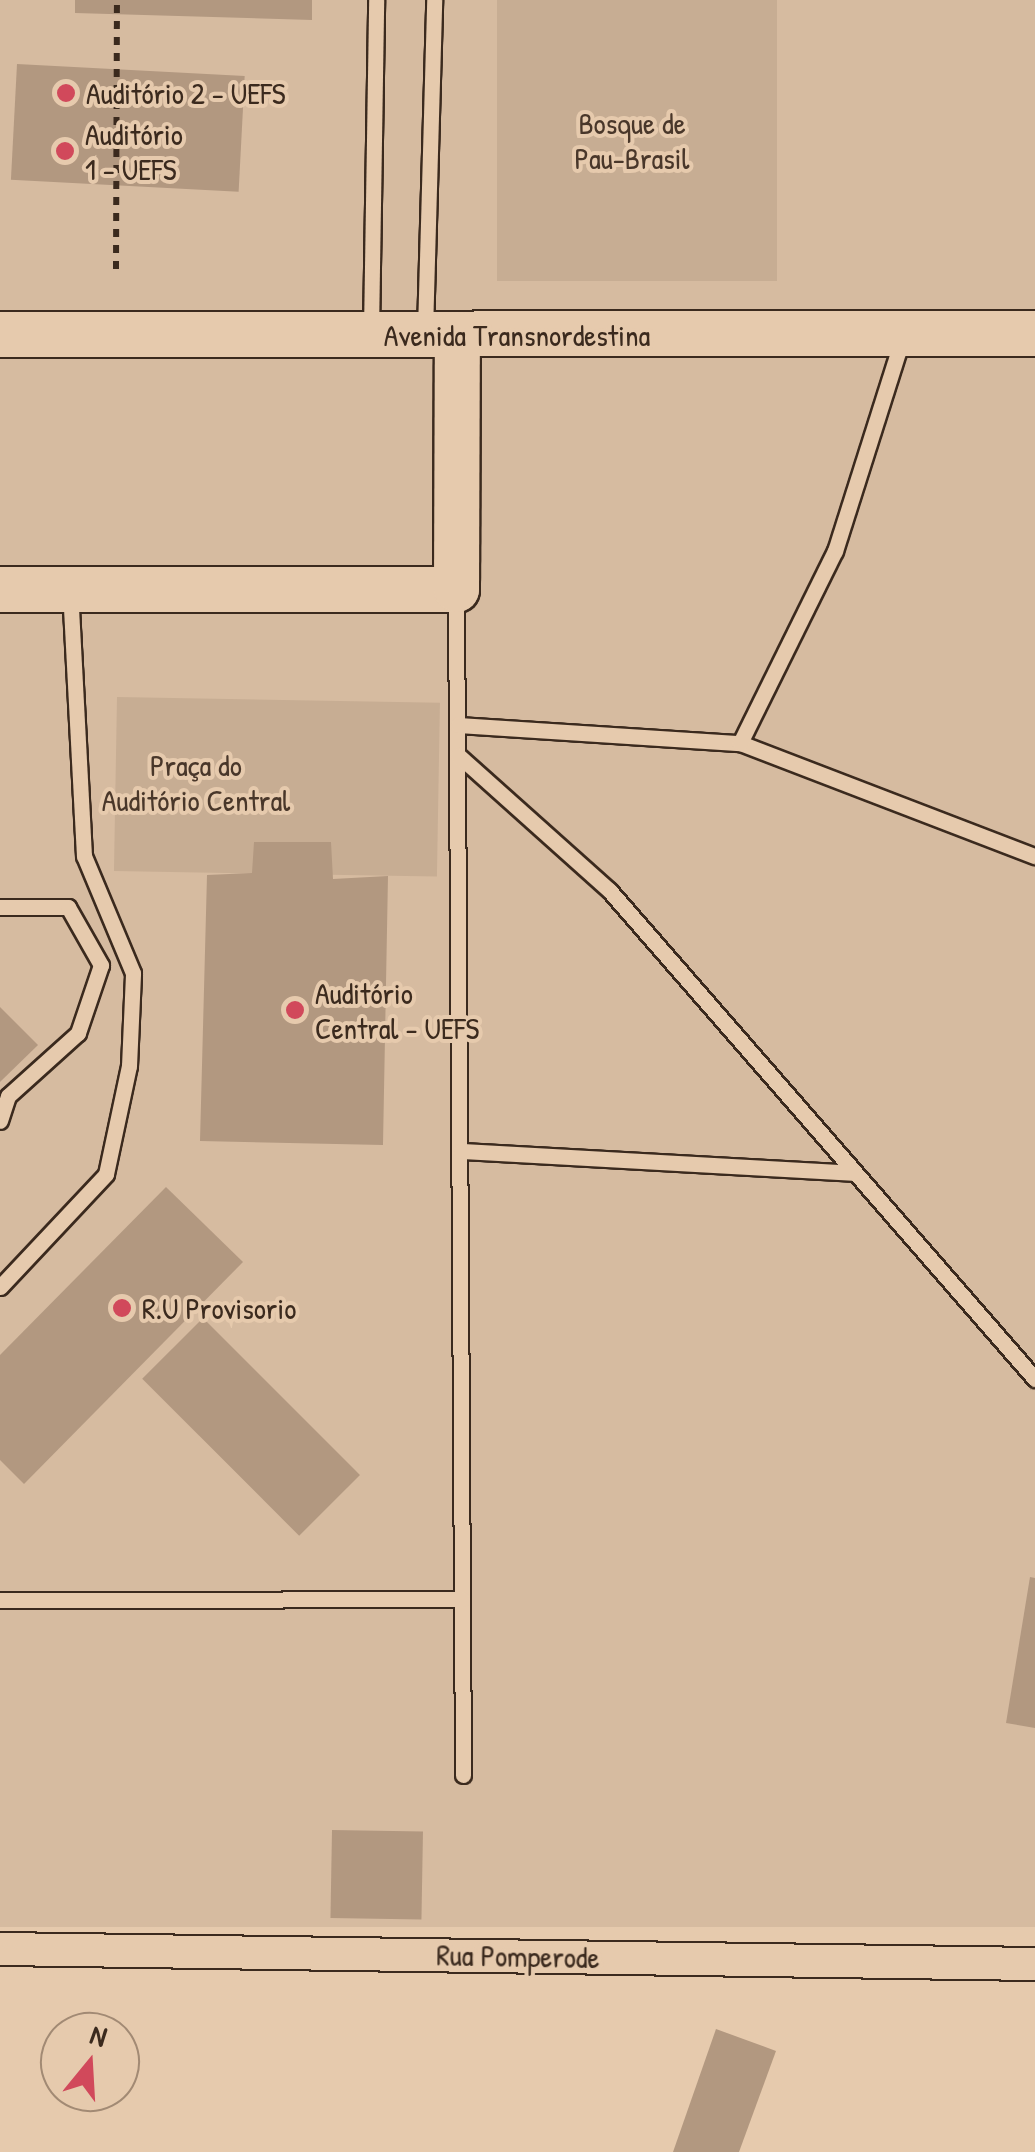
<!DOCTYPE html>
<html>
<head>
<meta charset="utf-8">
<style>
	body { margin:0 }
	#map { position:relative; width:1035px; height:2152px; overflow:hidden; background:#e6caad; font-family:"Patrick Hand",sans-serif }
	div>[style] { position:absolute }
	.built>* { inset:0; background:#d6bba0; transform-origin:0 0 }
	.green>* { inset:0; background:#c7ad93; transform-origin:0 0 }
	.building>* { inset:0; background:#b29880; transform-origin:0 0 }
	.path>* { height:6px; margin-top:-3px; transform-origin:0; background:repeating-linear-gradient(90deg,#3b2a1e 0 8px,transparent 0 16px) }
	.roads { filter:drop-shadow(2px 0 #3b2a1e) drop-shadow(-2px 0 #3b2a1e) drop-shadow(0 2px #3b2a1e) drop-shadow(0 -2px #3b2a1e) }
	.lane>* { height:15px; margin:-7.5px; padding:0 7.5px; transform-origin:7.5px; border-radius:7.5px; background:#e6caad }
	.street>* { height:32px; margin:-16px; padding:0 16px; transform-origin:16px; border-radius:16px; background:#e6caad }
	.secondary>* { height:45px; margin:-22.5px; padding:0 22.5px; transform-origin:22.5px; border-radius:22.5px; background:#e6caad }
	.dots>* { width:28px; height:28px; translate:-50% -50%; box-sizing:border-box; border:5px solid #e6caad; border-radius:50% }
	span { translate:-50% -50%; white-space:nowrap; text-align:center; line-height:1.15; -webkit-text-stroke:8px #e6caad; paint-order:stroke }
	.poi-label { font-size:30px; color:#3b2a1e }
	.left { translate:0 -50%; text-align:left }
	.park-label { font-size:30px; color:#49372a }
	.street-label { font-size:30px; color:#3b2a1e }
	.north { position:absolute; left:40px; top:2012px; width:100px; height:100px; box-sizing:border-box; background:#e6caad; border:2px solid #a28a74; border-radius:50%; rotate:18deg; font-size:28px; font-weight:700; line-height:40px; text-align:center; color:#3b2a1e }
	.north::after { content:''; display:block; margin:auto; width:35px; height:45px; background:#d1495b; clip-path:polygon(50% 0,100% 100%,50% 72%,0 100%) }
</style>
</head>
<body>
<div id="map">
	<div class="built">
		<div style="left:0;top:0;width:1035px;height:1927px"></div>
	</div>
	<div class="green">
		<div style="left:497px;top:0;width:280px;height:281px"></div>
		<div style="left:117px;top:697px;width:323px;height:174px;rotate:1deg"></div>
	</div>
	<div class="building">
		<div style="clip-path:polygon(75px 0,312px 0,312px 20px,75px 13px)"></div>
		<div style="left:17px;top:64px;width:228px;height:116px;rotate:3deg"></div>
		<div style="clip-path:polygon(254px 842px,331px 842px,333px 879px,388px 876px,383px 1145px,200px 1141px,207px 875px,252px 873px)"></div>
		<div style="clip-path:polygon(0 1007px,38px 1045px,0 1082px)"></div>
		<div style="clip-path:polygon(166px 1187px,243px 1262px,24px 1484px,0 1460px,0 1355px)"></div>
		<div style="left:203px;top:1318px;width:222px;height:86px;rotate:45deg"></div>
		<div style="clip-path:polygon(1030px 1577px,1035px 1578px,1035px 1728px,1006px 1723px)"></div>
		<div style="left:332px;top:1830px;width:91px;height:88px;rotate:1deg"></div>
		<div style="clip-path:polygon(716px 2029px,776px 2051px,739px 2152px,673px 2152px)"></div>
	</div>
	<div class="path">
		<div style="left:116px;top:269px;width:269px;rotate:-89.8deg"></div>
	</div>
	<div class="roads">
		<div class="lane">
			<div style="left:371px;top:331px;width:331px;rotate:-89.1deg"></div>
			<div style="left:425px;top:331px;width:331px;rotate:-88.4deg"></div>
			<div style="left:456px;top:594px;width:1181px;rotate:89.66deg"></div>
			<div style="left:458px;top:725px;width:283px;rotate:3.7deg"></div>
			<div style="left:740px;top:743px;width:316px;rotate:21deg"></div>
			<div style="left:740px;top:743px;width:214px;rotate:-63.7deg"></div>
			<div style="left:835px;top:551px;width:225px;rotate:-72.4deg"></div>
			<div style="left:458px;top:755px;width:203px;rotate:41.8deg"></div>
			<div style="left:609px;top:890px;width:649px;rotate:48.94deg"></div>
			<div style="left:0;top:907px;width:68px"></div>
			<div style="left:68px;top:907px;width:67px;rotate:60.4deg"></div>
			<div style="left:101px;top:965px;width:72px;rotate:108.7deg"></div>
			<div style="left:78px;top:1033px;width:94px;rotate:138deg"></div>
			<div style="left:8px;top:1096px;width:26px;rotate:108deg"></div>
			<div style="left:461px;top:1151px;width:393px;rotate:3.2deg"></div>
			<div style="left:0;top:1287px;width:155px;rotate:-46.8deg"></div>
			<div style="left:106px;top:1174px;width:110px;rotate:-78deg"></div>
			<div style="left:129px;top:1066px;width:93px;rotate:-87.5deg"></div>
			<div style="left:133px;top:973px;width:127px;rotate:-112.7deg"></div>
			<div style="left:84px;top:856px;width:265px;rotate:-93deg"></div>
			<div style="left:0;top:1600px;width:462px;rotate:-0.1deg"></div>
		</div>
		<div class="street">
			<div style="left:0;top:1949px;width:1035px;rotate:0.83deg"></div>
		</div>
		<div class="secondary">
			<div style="left:0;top:334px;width:1035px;rotate:-0.06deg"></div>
			<div style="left:0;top:589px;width:456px"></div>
			<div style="left:456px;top:589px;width:255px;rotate:-89.8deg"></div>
		</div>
	</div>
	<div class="dots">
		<div style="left:66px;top:93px;background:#d1495b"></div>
		<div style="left:65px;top:151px;background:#d1495b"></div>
		<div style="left:295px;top:1010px;background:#d1495b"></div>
		<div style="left:122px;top:1308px;background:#d1495b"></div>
	</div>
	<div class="poi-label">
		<span class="left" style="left:86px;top:93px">Auditório 2 - UEFS</span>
		<span class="left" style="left:85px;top:151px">Auditório<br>1 - UEFS</span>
		<span class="left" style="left:315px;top:1010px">Auditório<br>Central - UEFS</span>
		<span class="left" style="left:142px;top:1308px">R.U Provisorio</span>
	</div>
	<div class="park-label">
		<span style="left:632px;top:140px">Bosque de<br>Pau-Brasil</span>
		<span style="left:196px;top:782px">Praça do<br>Auditório Central</span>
	</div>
	<div class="street-label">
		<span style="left:517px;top:335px">Avenida Transnordestina</span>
		<span style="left:518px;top:1956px;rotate:1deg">Rua Pomperode</span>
	</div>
	<div class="north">N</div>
</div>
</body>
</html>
